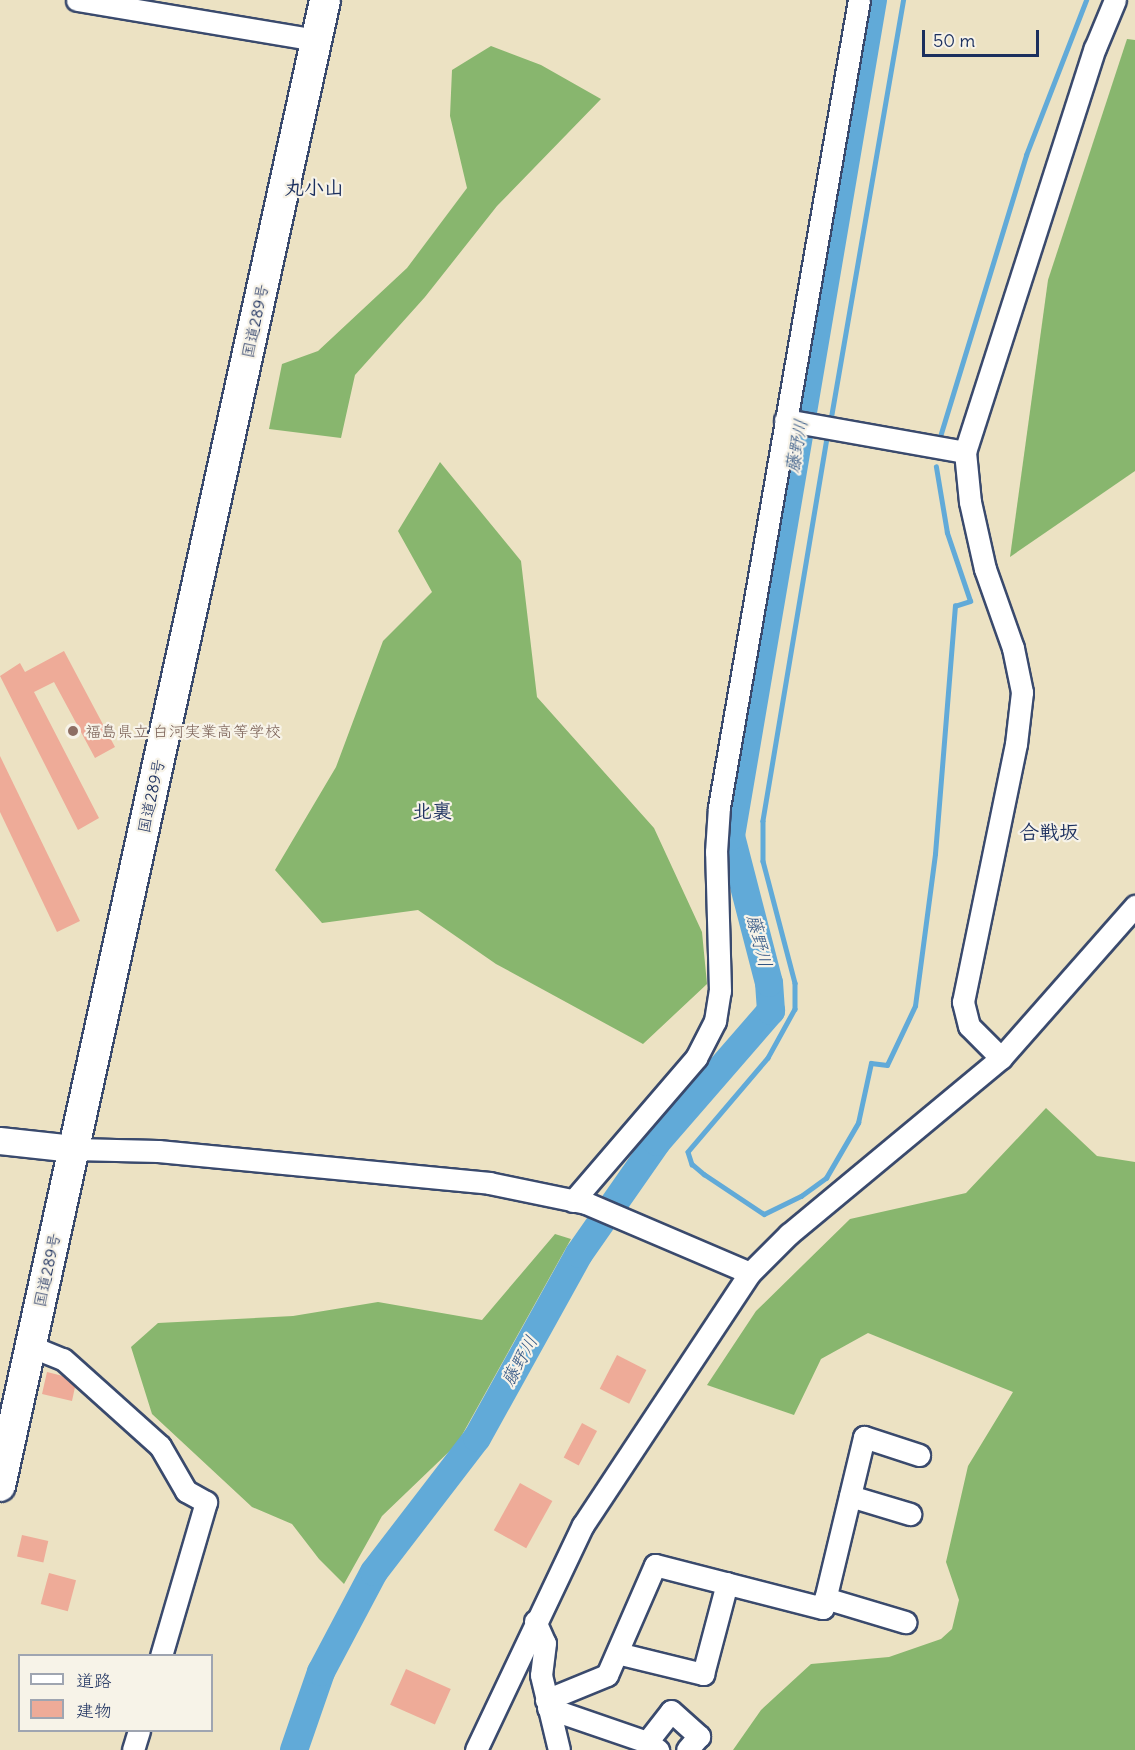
<!DOCTYPE html>
<html>
<head>
<meta charset="utf-8">
<style>
	body { margin:0 }
	#map { position:relative; width:1135px; height:1750px; overflow:hidden; background:#ece2c3; font-family:Delius,"Klee One",sans-serif }
	div>[style] { position:absolute }
	.forest>* { inset:0; background:#88b66e }
	.stream>* { height:4.5px; margin:-2.25px; padding:0 2.25px; transform-origin:2.25px; border-radius:2.25px; background:#61aad8 }
	.river>* { height:28px; margin:-14px; padding:0 14px; transform-origin:14px; border-radius:14px; background:#61aad8 }
	.building>* { inset:0; background:#eeab98; transform-origin:0 0 }
	.roads { filter:drop-shadow(2px 0 #3a4a6d) drop-shadow(-2px 0 #3a4a6d) drop-shadow(0 2px #3a4a6d) drop-shadow(0 -2px #3a4a6d) }
	.minor>* { height:21px; margin:-10.5px; padding:0 10.5px; transform-origin:10.5px; border-radius:10.5px; background:#fff }
	.major>* { height:26px; margin:-13px; padding:0 13px; transform-origin:13px; border-radius:13px; background:#fff }
	.highway>* { height:30px; margin:-15px; padding:0 15px; transform-origin:15px; border-radius:15px; background:#fff }
	.dots>* { width:16px; height:16px; translate:-50% -50%; box-sizing:border-box; border:3px solid #f7f3e8; border-radius:50% }
	span { translate:-50% -50%; white-space:nowrap; text-align:center; line-height:1.15; -webkit-text-stroke:4.5px #f7f3e8; paint-order:stroke }
	.street-label { font-size:16px; color:#1b2f5e }
	.education-label { font-size:16px; color:#785e54 }
	.left { translate:0 -50%; text-align:left }
	.water-label { font-size:18px; color:#305483; font-style:italic }
	.quarter-label { font-size:20px; color:#1b2f5e; font-weight:700 }
	.legend { position:absolute; left:18px; top:1654px; width:195px; height:78px; box-sizing:border-box; background:#f7f3e8; border:2px solid #9fa5b1; margin:0; padding:8px 10px; list-style:none; font-size:18px; color:#1b2f5e }
	.legend li { display:flex; align-items:center; gap:12px; height:30px }
	.legend b { width:30px; border:2px solid #9fa5b1 }
	.scale { position:absolute; left:922px; top:30px; width:117px; height:27px; box-sizing:border-box; border:3px solid #1b2f5e; border-top:0; padding-left:8px; font-size:18px; line-height:21px; white-space:nowrap; color:#1b2f5e; -webkit-text-stroke:4px #f7f3e8; paint-order:stroke }
</style>
</head>
<body>
<div id="map">
	<div class="forest">
		<div style="clip-path:polygon(1127px 39px,1135px 40px,1135px 471px,1010px 557px,1048px 280px)"></div>
		<div style="clip-path:polygon(491px 46px,541px 65px,601px 99px,497px 206px,425px 297px,355px 375px,341px 438px,269px 429px,282px 364px,318px 351px,407px 268px,467px 188px,450px 116px,452px 70px)"></div>
		<div style="clip-path:polygon(440px 462px,521px 561px,537px 697px,654px 828px,702px 932px,707px 984px,643px 1044px,496px 964px,418px 910px,322px 923px,275px 870px,336px 767px,383px 641px,432px 592px,398px 531px)"></div>
		<div style="clip-path:polygon(1046px 1108px,1097px 1156px,1135px 1162px,1135px 1750px,733px 1750px,761px 1710px,811px 1664px,889px 1657px,941px 1639px,952px 1629px,959px 1600px,946px 1562px,968px 1466px,1013px 1392px,868px 1333px,821px 1359px,794px 1415px,707px 1385px,756px 1311px,850px 1219px,966px 1193px)"></div>
		<div style="clip-path:polygon(555px 1234px,571px 1239px,457px 1444px,382px 1516px,344px 1584px,319px 1559px,292px 1524px,252px 1507px,152px 1414px,131px 1347px,158px 1323px,293px 1316px,378px 1302px,482px 1320px)"></div>
	</div>
	<div class="stream">
		<div style="left:830px;top:423px;width:429px;rotate:-80.2deg"></div>
		<div style="left:827px;top:438px;width:388px;rotate:99.5deg"></div>
		<div style="left:763px;top:821px;width:40px;rotate:90deg"></div>
		<div style="left:763px;top:861px;width:126px;rotate:75.3deg"></div>
		<div style="left:795px;top:983px;width:26px;rotate:90deg"></div>
		<div style="left:795px;top:1009px;width:56px;rotate:118.9deg"></div>
		<div style="left:768px;top:1058px;width:123px;rotate:130.4deg"></div>
		<div style="left:688px;top:1152px;width:13px;rotate:72deg"></div>
		<div style="left:692px;top:1164px;width:16px;rotate:40deg"></div>
		<div style="left:704px;top:1174px;width:72px;rotate:33.7deg"></div>
		<div style="left:764px;top:1214px;width:41px;rotate:-25.9deg"></div>
		<div style="left:801px;top:1196px;width:31px;rotate:-36deg"></div>
		<div style="left:826px;top:1178px;width:64px;rotate:-59.8deg"></div>
		<div style="left:858px;top:1123px;width:61px;rotate:-77.8deg"></div>
		<div style="left:871px;top:1063px;width:16px;rotate:7deg"></div>
		<div style="left:887px;top:1065px;width:65px;rotate:-64.6deg"></div>
		<div style="left:915px;top:1006px;width:153px;rotate:-82.5deg"></div>
		<div style="left:935px;top:854px;width:249px;rotate:-85.4deg"></div>
		<div style="left:955px;top:606px;width:16px;rotate:-18deg"></div>
		<div style="left:970px;top:601px;width:72px;rotate:-108.7deg"></div>
		<div style="left:947px;top:533px;width:67px;rotate:-99.5deg"></div>
		<div style="left:939px;top:440px;width:298px;rotate:-73deg"></div>
		<div style="left:1026px;top:155px;width:166px;rotate:-68.8deg"></div>
	</div>
	<div class="river">
		<div style="left:294px;top:1750px;width:83px;rotate:-70.9deg"></div>
		<div style="left:321px;top:1672px;width:113px;rotate:-62.1deg"></div>
		<div style="left:374px;top:1572px;width:169px;rotate:-52.5deg"></div>
		<div style="left:477px;top:1438px;width:210px;rotate:-61deg"></div>
		<div style="left:579px;top:1254px;width:136px;rotate:-55.1deg"></div>
		<div style="left:657px;top:1142px;width:174px;rotate:-49deg"></div>
		<div style="left:771px;top:1011px;width:28px;rotate:-94deg"></div>
		<div style="left:769px;top:983px;width:152px;rotate:-104.5deg"></div>
		<div style="left:731px;top:836px;width:848px;rotate:-80.36deg"></div>
	</div>
	<div class="building">
		<div style="clip-path:polygon(64px 651px,115px 747px,95px 758px,54px 682px,34px 692px,99px 818px,78px 830px,0 676px,20px 663px,25px 672px)"></div>
		<div style="clip-path:polygon(0 756px,80px 921px,57px 932px,0 812px)"></div>
		<div style="left:617px;top:1355px;width:33px;height:38px;rotate:27deg"></div>
		<div style="clip-path:polygon(47px 1372px,63px 1376px,75px 1387px,72px 1401px,42px 1394px)"></div>
		<div style="left:582px;top:1423px;width:17px;height:39px;rotate:28deg"></div>
		<div style="left:520px;top:1483px;width:37px;height:54px;rotate:29deg"></div>
		<div style="left:22px;top:1535px;width:27px;height:22px;rotate:13deg"></div>
		<div style="left:49px;top:1573px;width:28px;height:32px;rotate:15deg"></div>
		<div style="left:406px;top:1669px;width:49px;height:39px;rotate:24deg"></div>
	</div>
	<div class="roads">
		<div class="minor">
			<div style="left:77px;top:0;width:242px;rotate:9.5deg"></div>
			<div style="left:785px;top:420px;width:183px;rotate:10.1deg"></div>
			<div style="left:1001px;top:1058px;width:45px;rotate:-135deg"></div>
			<div style="left:969px;top:1026px;width:25px;rotate:-104deg"></div>
			<div style="left:963px;top:1002px;width:263px;rotate:-78.4deg"></div>
			<div style="left:1016px;top:744px;width:52px;rotate:-83.4deg"></div>
			<div style="left:1022px;top:692px;width:45px;rotate:-101.6deg"></div>
			<div style="left:1013px;top:648px;width:84px;rotate:-109.5deg"></div>
			<div style="left:985px;top:569px;width:69px;rotate:-102.6deg"></div>
			<div style="left:970px;top:502px;width:50px;rotate:-95.7deg"></div>
			<div style="left:965px;top:452px;width:424px;rotate:-72.2deg"></div>
			<div style="left:1095px;top:48px;width:52px;rotate:-67.4deg"></div>
			<div style="left:74px;top:1149px;width:84px;rotate:1.4deg"></div>
			<div style="left:158px;top:1151px;width:333px;rotate:5.5deg"></div>
			<div style="left:489px;top:1183px;width:99px;rotate:11.7deg"></div>
			<div style="left:586px;top:1203px;width:178px;rotate:23.1deg"></div>
			<div style="left:573px;top:1201px;width:189px;rotate:-49.3deg"></div>
			<div style="left:696px;top:1058px;width:42px;rotate:-62.8deg"></div>
			<div style="left:715px;top:1021px;width:30px;rotate:-81deg"></div>
			<div style="left:720px;top:991px;width:139px;rotate:-91.6deg"></div>
			<div style="left:716px;top:852px;width:45px;rotate:-86.2deg"></div>
			<div style="left:719px;top:807px;width:819px;rotate:-80.16deg"></div>
			<div style="left:30px;top:1346px;width:35px;rotate:22deg"></div>
			<div style="left:63px;top:1359px;width:130px;rotate:41.9deg"></div>
			<div style="left:160px;top:1446px;width:52px;rotate:60deg"></div>
			<div style="left:186px;top:1491px;width:23px;rotate:29deg"></div>
			<div style="left:206px;top:1502px;width:160px;rotate:106.3deg"></div>
			<div style="left:850px;top:1496px;width:63px;rotate:16.7deg"></div>
			<div style="left:825px;top:1598px;width:84px;rotate:16.7deg"></div>
			<div style="left:535px;top:1621px;width:24px;rotate:66deg"></div>
			<div style="left:545px;top:1643px;width:32px;rotate:97deg"></div>
			<div style="left:541px;top:1675px;width:77px;rotate:76.5deg"></div>
			<div style="left:617px;top:1653px;width:89px;rotate:13.7deg"></div>
			<div style="left:703px;top:1674px;width:94px;rotate:-75.2deg"></div>
			<div style="left:546px;top:1700px;width:66px;rotate:-22.3deg"></div>
			<div style="left:607px;top:1675px;width:120px;rotate:-66.4deg"></div>
			<div style="left:655px;top:1565px;width:173px;rotate:14.4deg"></div>
			<div style="left:823px;top:1608px;width:176px;rotate:-76.5deg"></div>
			<div style="left:864px;top:1437px;width:58px;rotate:18.1deg"></div>
			<div style="left:548px;top:1708px;width:105px;rotate:19deg"></div>
			<div style="left:647px;top:1742px;width:14px;rotate:36deg"></div>
			<div style="left:647px;top:1742px;width:39px;rotate:-52deg"></div>
			<div style="left:671px;top:1711px;width:38px;rotate:42deg"></div>
			<div style="left:699px;top:1736px;width:18px;rotate:131deg"></div>
			<div style="left:133px;top:1750px;width:21px;rotate:-73deg"></div>
			<div style="left:476px;top:1750px;width:249px;rotate:-64.6deg"></div>
			<div style="left:583px;top:1525px;width:302px;rotate:-56.5deg"></div>
			<div style="left:750px;top:1273px;width:55px;rotate:-45deg"></div>
			<div style="left:789px;top:1234px;width:276px;rotate:-39.7deg"></div>
			<div style="left:1001px;top:1058px;width:203px;rotate:-48.6deg"></div>
		</div>
		<div class="major">
			<div style="left:0;top:1141px;width:74px;rotate:6.2deg"></div>
		</div>
		<div class="highway">
			<div style="left:0;top:1486px;width:1521px;rotate:-77.66deg"></div>
		</div>
	</div>
	<div class="dots">
		<div style="left:73px;top:731px;background:#8d6e63"></div>
	</div>
	<div class="street-label">
		<span style="left:255px;top:321px;rotate:-78deg">国道289号</span>
		<span style="left:151px;top:796px;rotate:-78deg">国道289号</span>
		<span style="left:47px;top:1270px;rotate:-78deg">国道289号</span>
	</div>
	<div class="education-label">
		<span class="left" style="left:85px;top:731px">福島県立 白河実業高等学校</span>
	</div>
	<div class="water-label">
		<span style="left:797px;top:446px;rotate:-80deg">藤野川</span>
		<span style="left:759px;top:941px;rotate:76deg">藤野川</span>
		<span style="left:520px;top:1361px;rotate:-61deg">藤野川</span>
	</div>
	<div class="quarter-label">
		<span style="left:314px;top:187px">丸小山</span>
		<span style="left:432px;top:810px">北裏</span>
		<span style="left:1049px;top:831px">合戦坂</span>
	</div>
	<ul class="legend">
	<li><b style="height:8px;background:#fff"></b>道路</li>
	<li><b style="height:16px;background:#eeab98"></b>建物</li>
	</ul>
	<div class="scale">50 m</div>
</div>
</body>
</html>
